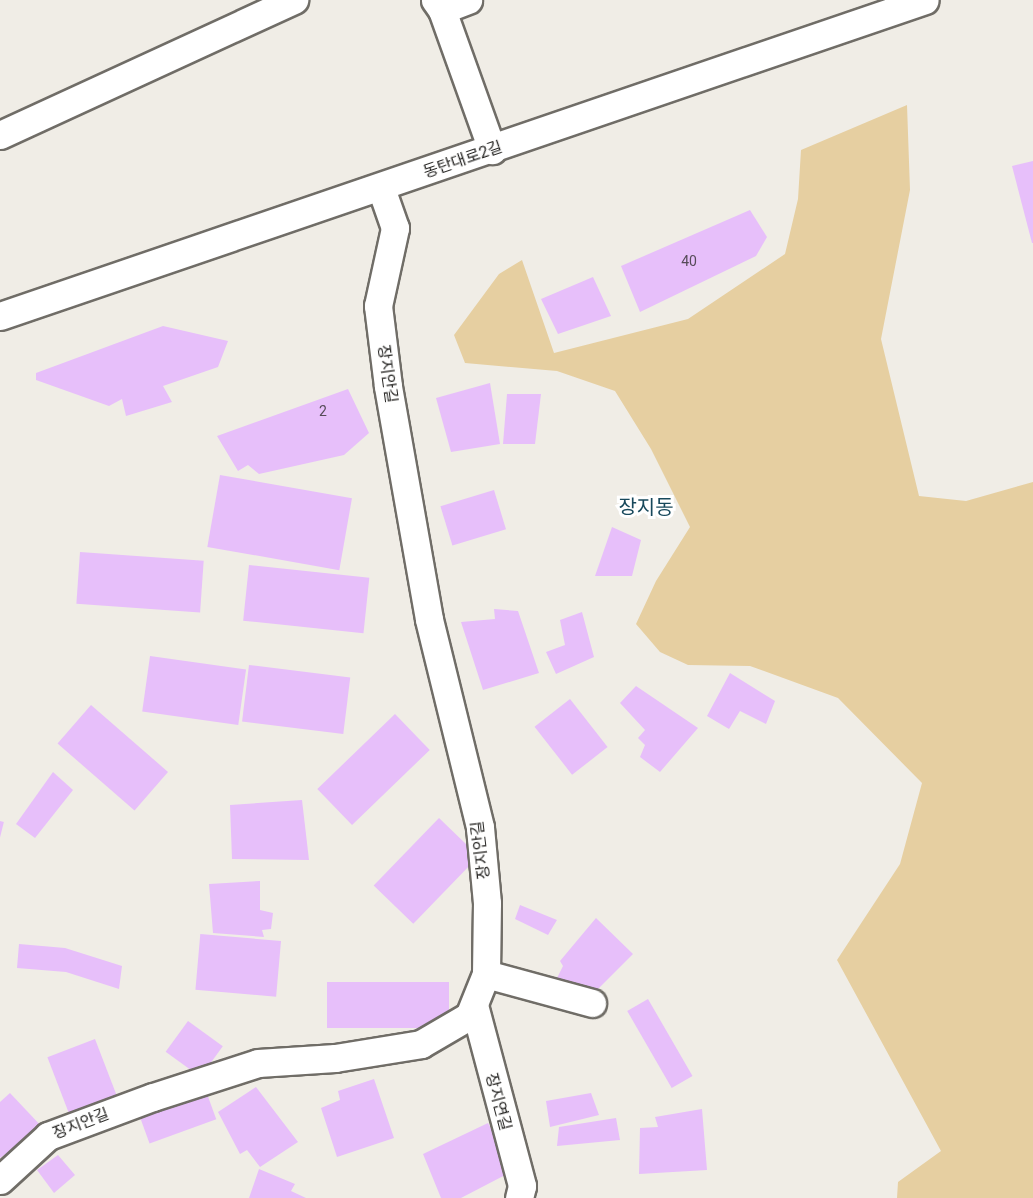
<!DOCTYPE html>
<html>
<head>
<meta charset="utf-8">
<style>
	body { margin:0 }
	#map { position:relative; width:1033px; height:1198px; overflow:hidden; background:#f0ede6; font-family:Roboto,"Noto Sans KR",sans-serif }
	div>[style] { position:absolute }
	.green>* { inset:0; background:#e6cfa1 }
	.building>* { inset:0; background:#e7bffa; transform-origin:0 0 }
	.roads { filter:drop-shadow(2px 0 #706d67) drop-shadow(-2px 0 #706d67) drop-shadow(0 2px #706d67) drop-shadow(0 -2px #706d67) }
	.minor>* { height:27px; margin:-13.5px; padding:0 13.5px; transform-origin:13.5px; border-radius:13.5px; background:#fff }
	span { translate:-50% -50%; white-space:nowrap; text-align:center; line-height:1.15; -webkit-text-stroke:6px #fff; paint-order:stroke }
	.number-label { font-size:14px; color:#564b58 }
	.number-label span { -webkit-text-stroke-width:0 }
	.street-label { font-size:16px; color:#252422 }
	.quarter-label { font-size:20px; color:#17485b }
</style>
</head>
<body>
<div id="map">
	<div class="green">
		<div style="clip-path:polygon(907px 105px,910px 190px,881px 339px,919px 496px,966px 501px,1033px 482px,1033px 1198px,897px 1198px,898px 1182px,941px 1151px,837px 960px,900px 864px,922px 783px,838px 698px,750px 666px,688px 665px,660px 652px,636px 624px,656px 581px,690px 527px,651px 449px,615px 391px,557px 371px,465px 363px,454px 335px,499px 274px,522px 260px,554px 353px,688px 319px,785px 254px,798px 199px,801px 150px)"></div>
	</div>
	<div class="building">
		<div style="clip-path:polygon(1033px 161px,1033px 243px,1032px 243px,1012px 166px)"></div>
		<div style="clip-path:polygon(750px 210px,767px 237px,756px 256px,640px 312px,621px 266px)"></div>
		<div style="clip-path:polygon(593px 277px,611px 316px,558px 334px,541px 299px)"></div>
		<div style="clip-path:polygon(163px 326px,228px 341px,218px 367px,163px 386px,172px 402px,126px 416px,122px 399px,109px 406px,36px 380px,36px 373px)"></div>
		<div style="clip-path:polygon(490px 383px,500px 444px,451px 452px,436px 398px)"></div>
		<div style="clip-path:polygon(348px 389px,369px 433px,344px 455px,259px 474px,248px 465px,238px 471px,217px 436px)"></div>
		<div style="clip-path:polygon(507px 394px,541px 394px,535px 444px,503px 444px)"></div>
		<div style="left:220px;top:475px;width:134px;height:73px;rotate:10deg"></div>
		<div style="left:494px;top:490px;width:41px;height:56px;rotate:73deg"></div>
		<div style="clip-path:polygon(612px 527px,641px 540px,632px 576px,595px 576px)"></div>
		<div style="left:80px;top:552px;width:124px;height:52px;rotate:4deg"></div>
		<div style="left:249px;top:565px;width:121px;height:56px;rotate:6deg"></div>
		<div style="clip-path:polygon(494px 609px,518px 611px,539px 673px,483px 690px,461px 622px,495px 619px)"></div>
		<div style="clip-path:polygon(582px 612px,594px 657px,556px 674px,546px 652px,565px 645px,560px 620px)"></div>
		<div style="left:150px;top:656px;width:97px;height:56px;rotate:8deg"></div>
		<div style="left:249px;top:665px;width:102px;height:57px;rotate:7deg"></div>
		<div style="clip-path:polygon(730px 673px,775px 701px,766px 724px,740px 711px,729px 729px,707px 716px)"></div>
		<div style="clip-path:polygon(636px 686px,698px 728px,660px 772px,640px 757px,645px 745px,638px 738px,645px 730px,620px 703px)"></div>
		<div style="left:570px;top:699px;width:61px;height:45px;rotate:52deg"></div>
		<div style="left:91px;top:705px;width:102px;height:51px;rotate:41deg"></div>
		<div style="left:395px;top:714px;width:50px;height:108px;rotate:46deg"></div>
		<div style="clip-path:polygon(53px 772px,73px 790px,35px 838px,16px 824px)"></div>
		<div style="clip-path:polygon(302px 800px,309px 860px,232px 859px,230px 805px)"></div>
		<div style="left:439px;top:818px;width:55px;height:94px;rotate:44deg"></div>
		<div style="left:0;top:821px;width:4px;height:20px;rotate:14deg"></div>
		<div style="clip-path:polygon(260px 881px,260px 910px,273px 913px,271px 929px,262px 930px,264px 937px,213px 933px,209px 884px)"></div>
		<div style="clip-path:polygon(520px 905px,557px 920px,548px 935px,515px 919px)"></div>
		<div style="clip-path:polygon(596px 918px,633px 954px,594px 993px,585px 986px,583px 991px,556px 980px,563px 966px,560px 961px)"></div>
		<div style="left:281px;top:941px;width:56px;height:81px;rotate:95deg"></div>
		<div style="clip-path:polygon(19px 944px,65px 948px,122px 966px,119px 989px,66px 972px,17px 968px)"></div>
		<div style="left:449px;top:982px;width:46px;height:122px;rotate:90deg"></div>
		<div style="left:648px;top:999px;width:89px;height:24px;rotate:60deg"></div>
		<div style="left:188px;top:1021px;width:43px;height:38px;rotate:36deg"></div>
		<div style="left:95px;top:1039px;width:63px;height:51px;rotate:69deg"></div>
		<div style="clip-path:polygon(374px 1079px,394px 1138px,337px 1157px,321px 1108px,340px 1100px,338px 1091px)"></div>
		<div style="clip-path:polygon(256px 1087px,298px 1142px,260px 1167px,247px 1150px,240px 1154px,218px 1112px)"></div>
		<div style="left:206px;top:1091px;width:30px;height:71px;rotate:70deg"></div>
		<div style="clip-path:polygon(10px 1093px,43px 1128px,0 1158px,0 1102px)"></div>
		<div style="clip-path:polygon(591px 1093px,599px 1115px,550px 1127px,546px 1101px)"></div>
		<div style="clip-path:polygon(702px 1109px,707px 1170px,639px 1174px,640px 1128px,658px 1127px,655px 1117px)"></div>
		<div style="clip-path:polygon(616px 1118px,620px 1140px,557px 1146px,559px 1127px)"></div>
		<div style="clip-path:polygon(488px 1123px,513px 1171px,461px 1198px,441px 1198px,423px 1154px)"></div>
		<div style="clip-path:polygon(58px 1155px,75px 1175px,54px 1193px,37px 1170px)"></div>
		<div style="clip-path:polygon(259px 1169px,295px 1184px,291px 1191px,306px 1198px,249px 1198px)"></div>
	</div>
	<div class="roads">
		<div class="minor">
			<div style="left:435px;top:0;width:12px;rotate:55deg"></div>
			<div style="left:442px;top:10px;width:28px;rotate:-21deg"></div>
			<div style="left:442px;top:10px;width:149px;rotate:70.3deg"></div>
			<div style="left:0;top:135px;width:324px;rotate:-24.7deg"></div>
			<div style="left:0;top:316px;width:977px;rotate:-18.86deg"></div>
			<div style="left:486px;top:974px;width:110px;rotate:15.3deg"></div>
			<div style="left:474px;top:1005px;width:187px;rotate:75.1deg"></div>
			<div style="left:522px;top:1186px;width:12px;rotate:104deg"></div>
			<div style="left:0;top:1180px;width:65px;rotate:-42.5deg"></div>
			<div style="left:48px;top:1136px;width:112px;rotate:-20.4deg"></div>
			<div style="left:153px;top:1097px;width:110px;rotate:-17.9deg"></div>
			<div style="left:258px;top:1063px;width:77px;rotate:-3.7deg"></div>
			<div style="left:335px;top:1058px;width:87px;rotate:-9.2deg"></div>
			<div style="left:421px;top:1044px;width:56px;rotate:-30.3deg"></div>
			<div style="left:469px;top:1016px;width:45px;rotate:-68deg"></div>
			<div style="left:486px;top:974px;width:71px;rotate:-89.2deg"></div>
			<div style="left:487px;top:903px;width:76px;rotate:-95.3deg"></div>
			<div style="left:480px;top:827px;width:214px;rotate:-103.8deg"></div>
			<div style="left:429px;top:619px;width:237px;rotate:-100deg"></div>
			<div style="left:388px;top:386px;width:81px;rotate:-97.1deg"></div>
			<div style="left:378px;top:306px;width:80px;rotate:-77.7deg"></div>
			<div style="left:395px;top:228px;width:42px;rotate:-109.3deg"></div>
		</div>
	</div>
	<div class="number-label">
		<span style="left:689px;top:261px">40</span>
		<span style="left:323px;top:411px">2</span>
	</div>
	<div class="street-label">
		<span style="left:463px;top:160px;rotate:-19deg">동탄대로2길</span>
		<span style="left:387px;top:374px;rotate:82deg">장지안길</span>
		<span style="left:481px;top:850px;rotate:-97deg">장지안길</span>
		<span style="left:498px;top:1102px;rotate:75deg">장지연길</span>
		<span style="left:81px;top:1124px;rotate:-21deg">장지안길</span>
	</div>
	<div class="quarter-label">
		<span style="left:646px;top:507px">장지동</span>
	</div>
</div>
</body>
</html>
